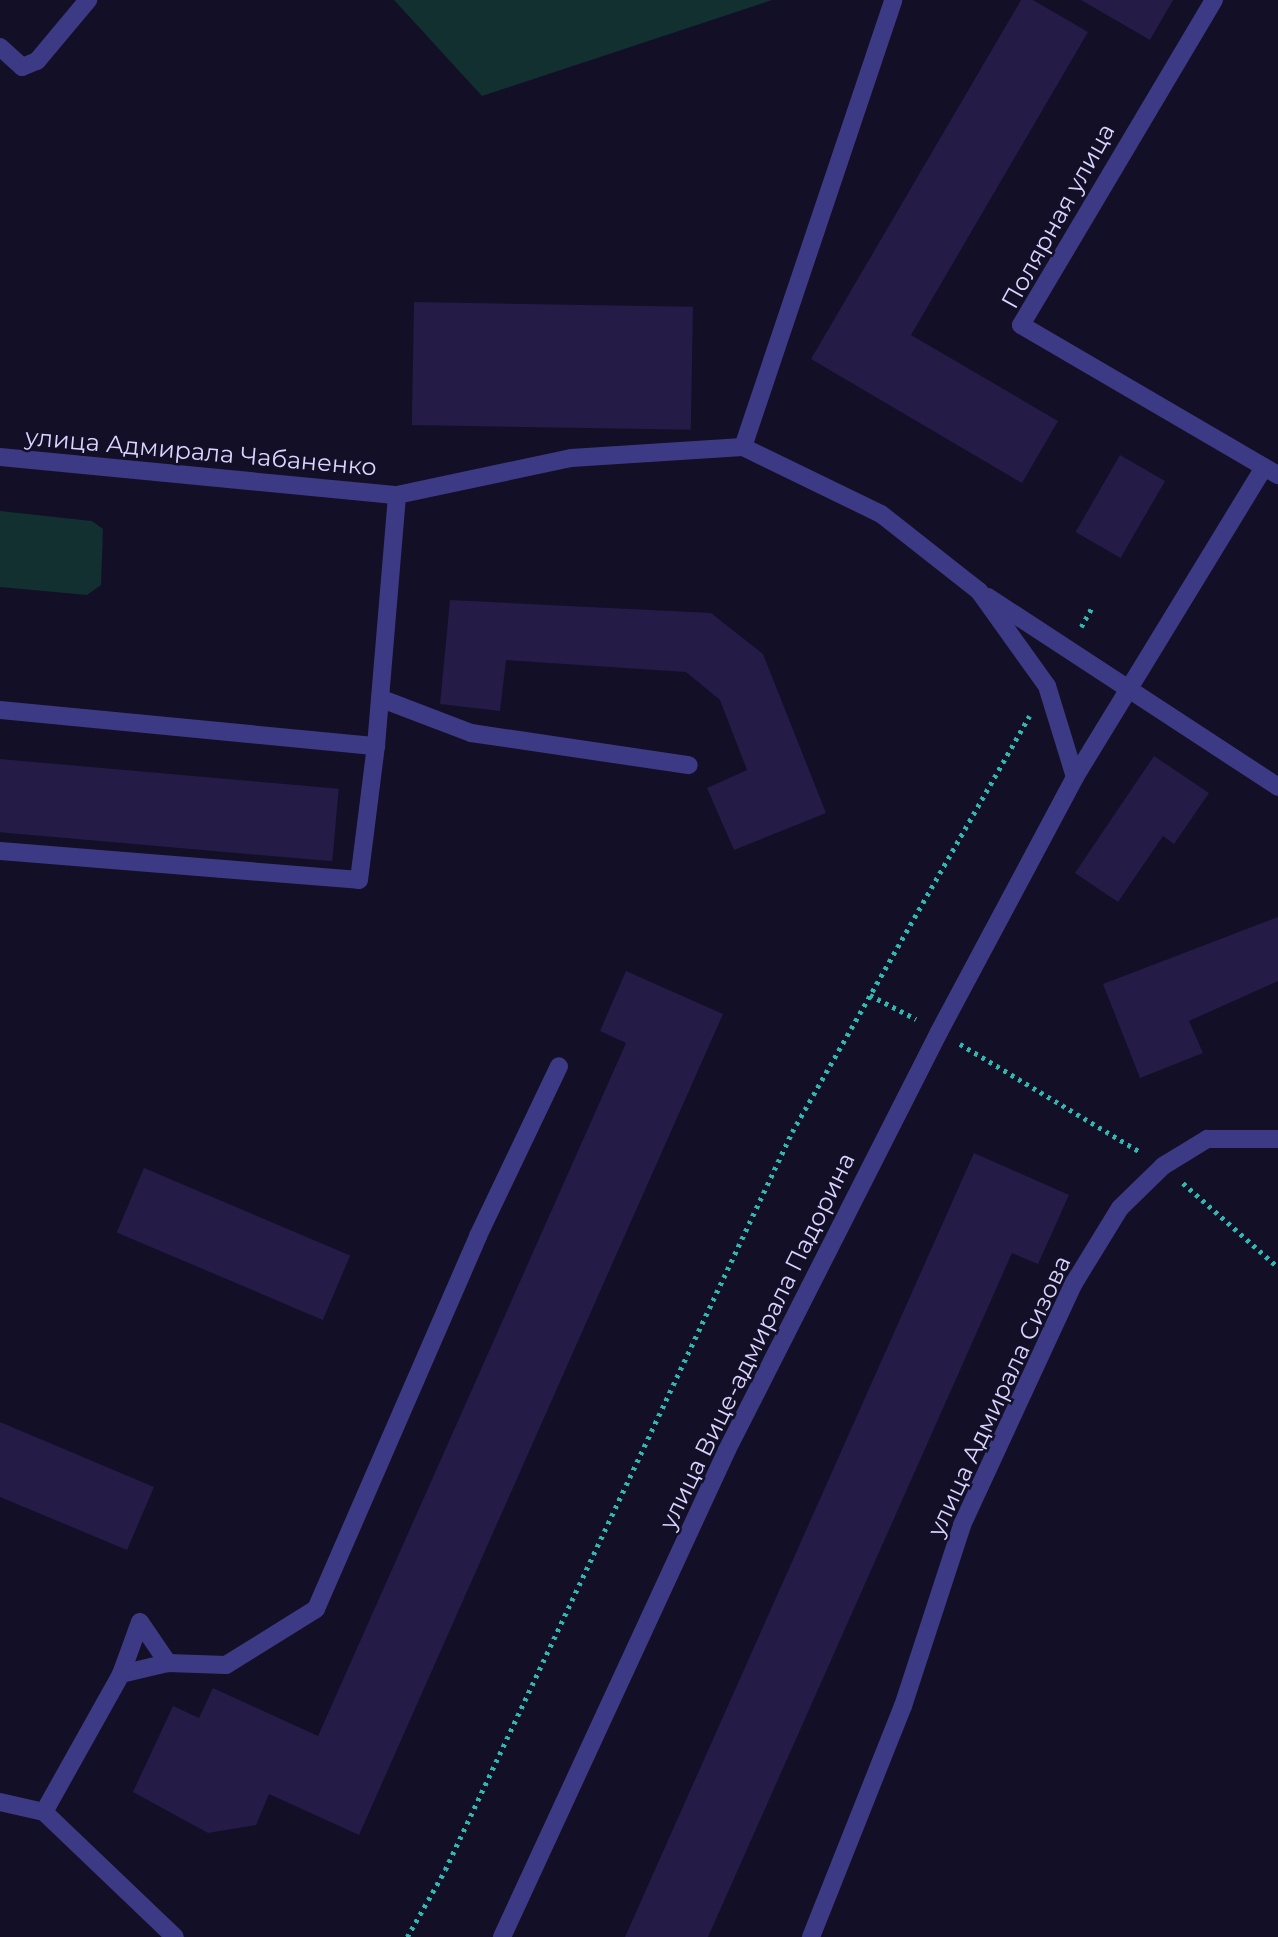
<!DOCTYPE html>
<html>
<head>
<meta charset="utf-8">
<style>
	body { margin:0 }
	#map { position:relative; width:1278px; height:1937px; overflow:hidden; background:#130f26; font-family:Montserrat,sans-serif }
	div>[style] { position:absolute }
	.green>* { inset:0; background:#12302f }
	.building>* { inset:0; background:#241b47; transform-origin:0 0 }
	.path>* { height:4.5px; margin-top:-2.25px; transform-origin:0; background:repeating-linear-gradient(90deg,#2fb8b0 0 3.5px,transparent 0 8.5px) }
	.minor>* { height:18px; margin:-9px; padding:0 9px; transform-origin:9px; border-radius:9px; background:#3d3a85 }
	span { translate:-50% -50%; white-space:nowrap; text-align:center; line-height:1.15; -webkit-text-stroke:5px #130f26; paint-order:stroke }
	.street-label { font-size:24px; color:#d9d4ff }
</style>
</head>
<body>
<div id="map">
	<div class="green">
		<div style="clip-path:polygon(394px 0,772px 0,482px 96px)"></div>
		<div style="clip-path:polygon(0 511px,92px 521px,103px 529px,101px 585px,87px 595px,0 587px)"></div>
	</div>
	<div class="building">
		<div style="clip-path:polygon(1021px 0,1033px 0,1088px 32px,911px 335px,1058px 421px,1022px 483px,811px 359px)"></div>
		<div style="clip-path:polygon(1081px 0,1173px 0,1150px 40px)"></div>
		<div style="left:414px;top:302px;width:279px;height:123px;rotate:1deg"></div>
		<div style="left:1120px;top:455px;width:52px;height:89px;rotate:30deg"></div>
		<div style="clip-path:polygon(450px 600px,711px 613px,763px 654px,826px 813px,734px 850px,707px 788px,747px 770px,720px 700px,686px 672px,506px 660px,500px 711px,440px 704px)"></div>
		<div style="clip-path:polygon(1154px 756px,1209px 793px,1174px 844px,1163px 836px,1118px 902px,1075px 873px)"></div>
		<div style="left:0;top:759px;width:340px;height:73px;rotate:5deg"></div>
		<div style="clip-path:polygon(1278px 917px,1278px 981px,1189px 1021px,1203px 1053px,1140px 1078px,1103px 984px)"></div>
		<div style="clip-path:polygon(626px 971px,723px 1014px,359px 1835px,269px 1794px,256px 1825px,208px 1833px,133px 1792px,173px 1706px,199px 1718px,213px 1688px,318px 1736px,626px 1043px,600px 1031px)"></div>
		<div style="clip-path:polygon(974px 1153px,1069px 1195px,1038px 1264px,1012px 1253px,708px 1937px,625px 1937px)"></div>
		<div style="left:144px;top:1168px;width:224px;height:70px;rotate:23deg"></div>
		<div style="clip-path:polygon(0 1422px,154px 1487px,127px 1550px,0 1497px)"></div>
	</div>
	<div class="path">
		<div style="left:1081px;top:627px;width:21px;rotate:-61deg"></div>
		<div style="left:870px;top:995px;width:52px;rotate:27.6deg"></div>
		<div style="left:960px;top:1044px;width:212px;rotate:30.9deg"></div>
		<div style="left:1183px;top:1183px;width:127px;rotate:41.5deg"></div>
		<div style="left:407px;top:1937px;width:77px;rotate:-60.4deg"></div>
		<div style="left:445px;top:1870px;width:816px;rotate:-64.82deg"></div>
		<div style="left:792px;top:1132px;width:479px;rotate:-60.3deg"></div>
	</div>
	<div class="minor">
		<div style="left:1214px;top:0;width:378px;rotate:120.7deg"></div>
		<div style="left:1021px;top:325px;width:298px;rotate:30.3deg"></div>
		<div style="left:0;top:47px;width:30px;rotate:42deg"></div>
		<div style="left:22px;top:67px;width:16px;rotate:-22deg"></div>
		<div style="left:37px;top:61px;width:80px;rotate:-50.1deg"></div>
		<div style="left:743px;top:447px;width:471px;rotate:-71.4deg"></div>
		<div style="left:0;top:457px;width:399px;rotate:5.5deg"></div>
		<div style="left:397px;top:495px;width:178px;rotate:-12deg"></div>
		<div style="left:571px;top:458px;width:172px;rotate:-3.7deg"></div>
		<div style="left:743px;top:447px;width:153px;rotate:25.9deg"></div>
		<div style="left:881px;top:514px;width:125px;rotate:38.2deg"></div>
		<div style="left:979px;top:591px;width:117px;rotate:54.4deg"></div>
		<div style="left:1047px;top:686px;width:95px;rotate:72.9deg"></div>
		<div style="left:988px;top:597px;width:347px;rotate:33.2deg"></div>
		<div style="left:382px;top:699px;width:95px;rotate:20.9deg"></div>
		<div style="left:471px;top:733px;width:220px;rotate:8.4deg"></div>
		<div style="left:0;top:710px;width:378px;rotate:5.5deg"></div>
		<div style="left:376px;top:746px;width:252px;rotate:-85.2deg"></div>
		<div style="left:0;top:851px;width:360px;rotate:4.6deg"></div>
		<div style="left:359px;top:880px;width:135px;rotate:-82.8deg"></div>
		<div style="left:121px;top:1674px;width:48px;rotate:-13.2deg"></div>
		<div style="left:0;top:1802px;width:45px;rotate:12.8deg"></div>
		<div style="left:44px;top:1812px;width:181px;rotate:43.7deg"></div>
		<div style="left:44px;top:1812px;width:158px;rotate:-60.8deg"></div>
		<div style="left:121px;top:1674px;width:55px;rotate:-69.9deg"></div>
		<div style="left:140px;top:1622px;width:50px;rotate:55.7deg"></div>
		<div style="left:168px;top:1663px;width:58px;rotate:2deg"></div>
		<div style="left:226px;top:1665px;width:106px;rotate:-31.9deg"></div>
		<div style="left:316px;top:1609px;width:407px;rotate:-66.5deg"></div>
		<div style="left:478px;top:1236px;width:188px;rotate:-64.5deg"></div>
		<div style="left:502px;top:1937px;width:536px;rotate:-65.2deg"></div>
		<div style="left:727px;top:1450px;width:469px;rotate:-63.1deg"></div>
		<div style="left:939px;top:1032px;width:289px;rotate:-61.9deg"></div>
		<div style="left:1075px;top:777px;width:363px;rotate:-58.6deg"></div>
		<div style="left:811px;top:1937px;width:249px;rotate:-68.3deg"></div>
		<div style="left:903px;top:1706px;width:190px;rotate:-71.9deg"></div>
		<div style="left:962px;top:1525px;width:267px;rotate:-65.2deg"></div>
		<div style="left:1074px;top:1283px;width:88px;rotate:-58.5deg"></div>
		<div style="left:1120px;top:1208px;width:60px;rotate:-44.3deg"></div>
		<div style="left:1163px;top:1166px;width:52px;rotate:-31.5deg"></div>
		<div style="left:1207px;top:1139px;width:71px"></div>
	</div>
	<div class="street-label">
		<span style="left:1058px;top:216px;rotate:-61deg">Полярная улица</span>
		<span style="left:201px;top:452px;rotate:5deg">улица Адмирала Чабаненко</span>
		<span style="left:757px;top:1341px;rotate:-64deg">улица Вице-адмирала Падорина</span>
		<span style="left:999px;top:1396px;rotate:-65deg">улица Адмирала Сизова</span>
	</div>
</div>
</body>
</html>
